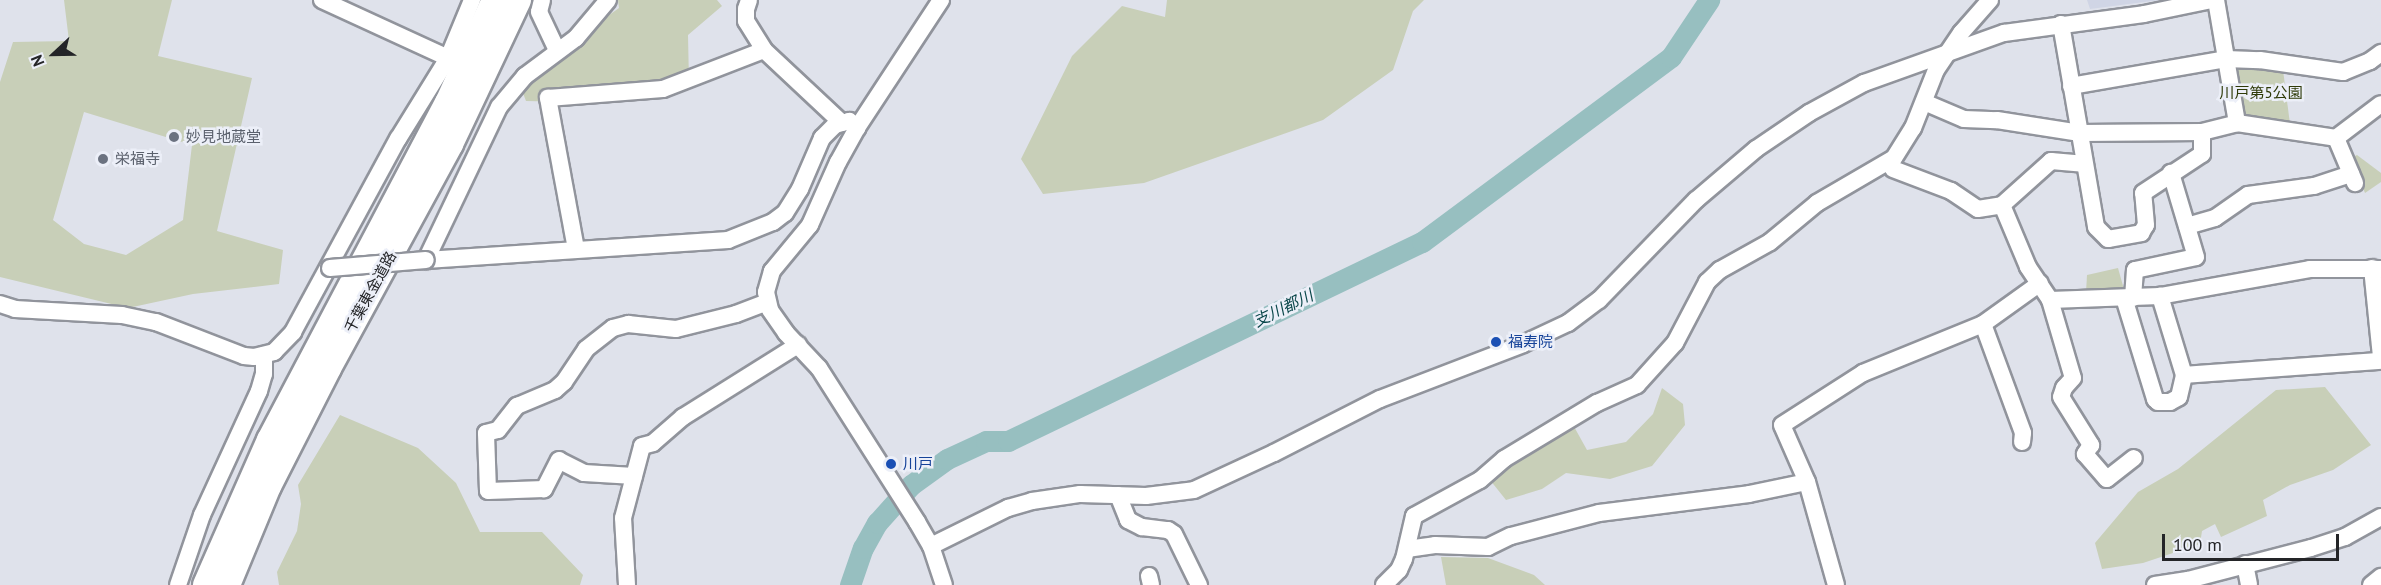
<!DOCTYPE html>
<html>
<head>
<meta charset="utf-8">
<style>
	body { margin:0 }
	#map { position:relative; width:2381px; height:585px; overflow:hidden; background:#dfe2eb; font-family:"PT Sans","Noto Sans JP",sans-serif }
	div>[style] { position:absolute }
	.built>* { inset:0; background:#d0d5e5 }
	.green>* { inset:0; background:#c8cfb8 }
	.river>* { height:21px; margin:-10.5px; padding:0 10.5px; transform-origin:10.5px; border-radius:10.5px; background:#97bfc0 }
	.roads { filter:drop-shadow(2px 0 #91949c) drop-shadow(-2px 0 #91949c) drop-shadow(0 2px #91949c) drop-shadow(0 -2px #91949c) }
	.minor>* { height:16px; margin:-8px; padding:0 8px; transform-origin:8px; border-radius:8px; background:#fff }
	.highway>* { height:26px; margin:-13px; padding:0 13px; transform-origin:13px; border-radius:13px; background:#fff }
	.bridges { filter:drop-shadow(2px 0 #91949c) drop-shadow(-2px 0 #91949c) drop-shadow(0 2px #91949c) drop-shadow(0 -2px #91949c) }
	.minor-bridge>* { height:16px; margin:-8px; padding:0 8px; transform-origin:8px; border-radius:8px; background:#fff }
	.dots>* { width:16px; height:16px; translate:-50% -50%; box-sizing:border-box; border:3px solid #eceff8; border-radius:50% }
	span { translate:-50% -50%; white-space:nowrap; text-align:center; line-height:1.15; -webkit-text-stroke:5px #eceff8; paint-order:stroke }
	.park-label { font-size:15px; color:#2f3b09 }
	.worship-label { font-size:15px; color:#5b616d }
	.left { translate:0 -50%; text-align:left }
	.street-label { font-size:15px; color:#242528 }
	.transit-label { font-size:15px; color:#164399 }
	.water-label { font-size:16px; color:#0a474a; font-style:italic }
	.north { position:absolute; left:24px; top:24px; width:60px; height:60px; -webkit-text-stroke:4px #eceff8; paint-order:stroke; rotate:248deg; font-size:16px; font-weight:700; line-height:24px; text-align:center; color:#242528 }
	.north::after { content:''; display:block; margin:auto; width:21px; height:27px; background:#242528; clip-path:polygon(50% 0,100% 100%,50% 72%,0 100%) }
	.scale { position:absolute; left:2162px; top:534px; width:177px; height:27px; box-sizing:border-box; border:3px solid #242528; border-top:0; padding-left:8px; font-size:18px; line-height:21px; white-space:nowrap; color:#242528; -webkit-text-stroke:4px #eceff8; paint-order:stroke }
</style>
</head>
<body>
<div id="map">
	<div class="built">
		<div style="clip-path:polygon(2087px 0,2160px 0,2090px 9px)"></div>
	</div>
	<div class="green">
		<div style="clip-path:polygon(evenodd,64px 0,172px 0,158px 56px,252px 78px,217px 231px,283px 250px,279px 284px,193px 294px,128px 308px,0 277px,0 82px,13px 42px,69px 41px,64px 0,84px 112px,192px 145px,183px 220px,126px 255px,84px 244px,53px 220px,84px 112px)"></div>
		<div style="clip-path:polygon(618px 0,717px 0,722px 6px,688px 35px,689px 82px,677px 93px,611px 103px,526px 101px,518px 80px,619px 8px)"></div>
		<div style="clip-path:polygon(1167px 0,1424px 0,1413px 11px,1393px 70px,1323px 120px,1144px 183px,1043px 194px,1021px 159px,1072px 56px,1122px 6px,1165px 17px)"></div>
		<div style="clip-path:polygon(2237px 65px,2283px 70px,2290px 124px,2245px 121px,2233px 70px)"></div>
		<div style="clip-path:polygon(2357px 155px,2381px 173px,2381px 182px,2365px 193px,2351px 158px)"></div>
		<div style="clip-path:polygon(2118px 268px,2125px 293px,2086px 293px,2087px 275px)"></div>
		<div style="clip-path:polygon(2325px 387px,2371px 445px,2333px 470px,2290px 485px,2263px 500px,2267px 516px,2221px 537px,2215px 524px,2202px 531px,2200px 544px,2143px 563px,2102px 569px,2095px 543px,2138px 492px,2178px 469px,2276px 390px)"></div>
		<div style="clip-path:polygon(1662px 388px,1683px 404px,1685px 425px,1652px 466px,1610px 479px,1566px 473px,1542px 489px,1506px 500px,1482px 470px,1572px 423px,1587px 450px,1626px 442px,1653px 414px)"></div>
		<div style="clip-path:polygon(340px 415px,418px 448px,456px 483px,480px 532px,542px 532px,583px 575px,580px 585px,279px 585px,277px 572px,297px 531px,301px 504px,298px 485px)"></div>
		<div style="clip-path:polygon(1441px 557px,1488px 558px,1534px 575px,1545px 585px,1446px 585px)"></div>
	</div>
	<div class="river">
		<div style="left:850px;top:585px;width:39px;rotate:-71deg"></div>
		<div style="left:863px;top:548px;width:29px;rotate:-61deg"></div>
		<div style="left:877px;top:523px;width:51px;rotate:-48.2deg"></div>
		<div style="left:911px;top:485px;width:44px;rotate:-35.8deg"></div>
		<div style="left:947px;top:459px;width:43px;rotate:-24.8deg"></div>
		<div style="left:986px;top:441px;width:22px"></div>
		<div style="left:1008px;top:441px;width:459px;rotate:-25.7deg"></div>
		<div style="left:1422px;top:242px;width:310px;rotate:-36.6deg"></div>
		<div style="left:1671px;top:57px;width:69px;rotate:-56.3deg"></div>
	</div>
	<div class="roads">
		<div class="minor">
			<div style="left:322px;top:0;width:139px;rotate:24.7deg"></div>
			<div style="left:542px;top:0;width:12px;rotate:104deg"></div>
			<div style="left:539px;top:12px;width:42px;rotate:64.7deg"></div>
			<div style="left:608px;top:0;width:50px;rotate:130.1deg"></div>
			<div style="left:576px;top:38px;width:64px;rotate:143.3deg"></div>
			<div style="left:525px;top:76px;width:40px;rotate:130deg"></div>
			<div style="left:499px;top:107px;width:170px;rotate:115.5deg"></div>
			<div style="left:426px;top:260px;width:303px;rotate:-3.8deg"></div>
			<div style="left:728px;top:240px;width:48px;rotate:-21.8deg"></div>
			<div style="left:773px;top:222px;width:15px;rotate:-37deg"></div>
			<div style="left:785px;top:213px;width:28px;rotate:-58deg"></div>
			<div style="left:800px;top:189px;width:56px;rotate:-66.7deg"></div>
			<div style="left:822px;top:138px;width:18px;rotate:-45deg"></div>
			<div style="left:835px;top:125px;width:15px;rotate:-16deg"></div>
			<div style="left:849px;top:121px;width:11px;rotate:41deg"></div>
			<div style="left:749px;top:0;width:9px;rotate:108deg"></div>
			<div style="left:746px;top:9px;width:12px;rotate:90deg"></div>
			<div style="left:746px;top:21px;width:34px;rotate:58deg"></div>
			<div style="left:764px;top:50px;width:107px;rotate:43.1deg"></div>
			<div style="left:941px;top:0;width:153px;rotate:123.3deg"></div>
			<div style="left:857px;top:128px;width:39px;rotate:119deg"></div>
			<div style="left:838px;top:162px;width:69px;rotate:114deg"></div>
			<div style="left:810px;top:225px;width:60px;rotate:129.6deg"></div>
			<div style="left:772px;top:271px;width:22px;rotate:106deg"></div>
			<div style="left:766px;top:292px;width:18px;rotate:77deg"></div>
			<div style="left:770px;top:310px;width:28px;rotate:55deg"></div>
			<div style="left:786px;top:333px;width:48px;rotate:46.7deg"></div>
			<div style="left:819px;top:368px;width:183px;rotate:57.5deg"></div>
			<div style="left:917px;top:522px;width:28px;rotate:60deg"></div>
			<div style="left:931px;top:546px;width:41px;rotate:71.6deg"></div>
			<div style="left:2216px;top:0;width:125px;rotate:80.3deg"></div>
			<div style="left:2061px;top:24px;width:206px;rotate:80.2deg"></div>
			<div style="left:2096px;top:227px;width:17px;rotate:45deg"></div>
			<div style="left:2108px;top:239px;width:34px;rotate:-10deg"></div>
			<div style="left:2141px;top:233px;width:9px;rotate:-58deg"></div>
			<div style="left:2146px;top:225px;width:32px;rotate:-95deg"></div>
			<div style="left:2143px;top:193px;width:71px;rotate:-33.5deg"></div>
			<div style="left:2202px;top:154px;width:22px;rotate:-90deg"></div>
			<div style="left:2071px;top:86px;width:157px;rotate:-9.9deg"></div>
			<div style="left:2226px;top:59px;width:34px;rotate:2deg"></div>
			<div style="left:2260px;top:60px;width:84px;rotate:8.2deg"></div>
			<div style="left:2343px;top:72px;width:29px;rotate:-22deg"></div>
			<div style="left:2370px;top:61px;width:14px;rotate:-36deg"></div>
			<div style="left:1924px;top:102px;width:43px;rotate:23deg"></div>
			<div style="left:1964px;top:119px;width:33px;rotate:2deg"></div>
			<div style="left:1997px;top:120px;width:84px;rotate:8.9deg"></div>
			<div style="left:2080px;top:133px;width:122px;rotate:-0.5deg"></div>
			<div style="left:2202px;top:132px;width:36px;rotate:-14deg"></div>
			<div style="left:2237px;top:123px;width:100px;rotate:8.6deg"></div>
			<div style="left:2336px;top:138px;width:56px;rotate:-37.1deg"></div>
			<div style="left:2336px;top:138px;width:49px;rotate:67.1deg"></div>
			<div style="left:1893px;top:169px;width:62px;rotate:20.8deg"></div>
			<div style="left:1951px;top:191px;width:32px;rotate:34deg"></div>
			<div style="left:1978px;top:209px;width:24px;rotate:-9deg"></div>
			<div style="left:2002px;top:205px;width:66px;rotate:-41.9deg"></div>
			<div style="left:2051px;top:161px;width:32px;rotate:5deg"></div>
			<div style="left:2002px;top:205px;width:67px;rotate:67.2deg"></div>
			<div style="left:2028px;top:267px;width:40px;rotate:56deg"></div>
			<div style="left:2050px;top:300px;width:81px;rotate:73.6deg"></div>
			<div style="left:2073px;top:378px;width:13px;rotate:132deg"></div>
			<div style="left:2064px;top:388px;width:9px;rotate:108deg"></div>
			<div style="left:2061px;top:397px;width:57px;rotate:58deg"></div>
			<div style="left:2091px;top:445px;width:11px;rotate:124deg"></div>
			<div style="left:2085px;top:454px;width:33px;rotate:49deg"></div>
			<div style="left:2107px;top:479px;width:34px;rotate:-38deg"></div>
			<div style="left:2187px;top:226px;width:29px;rotate:-16deg"></div>
			<div style="left:2215px;top:218px;width:40px;rotate:-34.9deg"></div>
			<div style="left:2248px;top:195px;width:67px;rotate:-7.8deg"></div>
			<div style="left:2314px;top:186px;width:39px;rotate:-18deg"></div>
			<div style="left:576px;top:249px;width:154px;rotate:-100.5deg"></div>
			<div style="left:548px;top:98px;width:115px;rotate:-4.5deg"></div>
			<div style="left:663px;top:89px;width:108px;rotate:-21.1deg"></div>
			<div style="left:2372px;top:268px;width:88px;rotate:84.2deg"></div>
			<div style="left:2124px;top:298px;width:106px;rotate:72.9deg"></div>
			<div style="left:2155px;top:399px;width:4px;rotate:45deg"></div>
			<div style="left:2158px;top:402px;width:12px"></div>
			<div style="left:2170px;top:402px;width:10px;rotate:-29deg"></div>
			<div style="left:2179px;top:397px;width:23px;rotate:-77deg"></div>
			<div style="left:2184px;top:375px;width:83px;rotate:-106.9deg"></div>
			<div style="left:2133px;top:298px;width:28px;rotate:-86deg"></div>
			<div style="left:2135px;top:270px;width:62px;rotate:-12deg"></div>
			<div style="left:2196px;top:257px;width:88px;rotate:-106.6deg"></div>
			<div style="left:2050px;top:300px;width:110px;rotate:-2.1deg"></div>
			<div style="left:2160px;top:296px;width:152px;rotate:-10.2deg"></div>
			<div style="left:2310px;top:269px;width:71px"></div>
			<div style="left:0;top:304px;width:16px;rotate:18deg"></div>
			<div style="left:15px;top:309px;width:107px;rotate:3.2deg"></div>
			<div style="left:122px;top:315px;width:35px;rotate:12deg"></div>
			<div style="left:156px;top:322px;width:94px;rotate:21.1deg"></div>
			<div style="left:244px;top:356px;width:10px;rotate:6deg"></div>
			<div style="left:254px;top:357px;width:21px;rotate:-14deg"></div>
			<div style="left:274px;top:352px;width:28px;rotate:-46deg"></div>
			<div style="left:293px;top:332px;width:220px;rotate:-61.5deg"></div>
			<div style="left:398px;top:139px;width:95px;rotate:-58.3deg"></div>
			<div style="left:448px;top:58px;width:63px;rotate:-67.5deg"></div>
			<div style="left:1983px;top:324px;width:116px;rotate:69.8deg"></div>
			<div style="left:2023px;top:433px;width:9px;rotate:96deg"></div>
			<div style="left:2184px;top:375px;width:197px;rotate:-4.1deg"></div>
			<div style="left:634px;top:476px;width:50px;rotate:-176.6deg"></div>
			<div style="left:584px;top:473px;width:28px;rotate:-153deg"></div>
			<div style="left:559px;top:460px;width:33px;rotate:117deg"></div>
			<div style="left:544px;top:489px;width:56px;rotate:178deg"></div>
			<div style="left:488px;top:491px;width:58px;rotate:-92deg"></div>
			<div style="left:486px;top:433px;width:12px;rotate:-14deg"></div>
			<div style="left:498px;top:430px;width:31px;rotate:-52deg"></div>
			<div style="left:517px;top:406px;width:41px;rotate:-22.8deg"></div>
			<div style="left:555px;top:390px;width:12px;rotate:-42deg"></div>
			<div style="left:564px;top:382px;width:40px;rotate:-56deg"></div>
			<div style="left:586px;top:349px;width:34px;rotate:-38deg"></div>
			<div style="left:613px;top:328px;width:16px;rotate:-15deg"></div>
			<div style="left:628px;top:324px;width:48px;rotate:5.9deg"></div>
			<div style="left:676px;top:329px;width:62px;rotate:-14deg"></div>
			<div style="left:736px;top:314px;width:33px;rotate:-21deg"></div>
			<div style="left:1118px;top:495px;width:27px;rotate:68deg"></div>
			<div style="left:1128px;top:520px;width:16px;rotate:27deg"></div>
			<div style="left:1142px;top:527px;width:26px;rotate:7deg"></div>
			<div style="left:1168px;top:530px;width:7px;rotate:34deg"></div>
			<div style="left:1174px;top:534px;width:57px;rotate:63.9deg"></div>
			<div style="left:931px;top:546px;width:86px;rotate:-26.3deg"></div>
			<div style="left:1008px;top:508px;width:25px;rotate:-16deg"></div>
			<div style="left:1032px;top:501px;width:49px;rotate:-8.3deg"></div>
			<div style="left:1080px;top:494px;width:66px;rotate:1.7deg"></div>
			<div style="left:1146px;top:496px;width:48px;rotate:-7.1deg"></div>
			<div style="left:1194px;top:490px;width:88px;rotate:-24.8deg"></div>
			<div style="left:1274px;top:453px;width:119px;rotate:-27deg"></div>
			<div style="left:1380px;top:399px;width:153px;rotate:-21deg"></div>
			<div style="left:1523px;top:344px;width:50px;rotate:-25deg"></div>
			<div style="left:1568px;top:323px;width:39px;rotate:-37deg"></div>
			<div style="left:1599px;top:300px;width:139px;rotate:-45.9deg"></div>
			<div style="left:1696px;top:200px;width:79px;rotate:-40.4deg"></div>
			<div style="left:1756px;top:149px;width:64px;rotate:-34.2deg"></div>
			<div style="left:1809px;top:113px;width:63px;rotate:-28.6deg"></div>
			<div style="left:1864px;top:83px;width:149px;rotate:-19.7deg"></div>
			<div style="left:2004px;top:33px;width:141px;rotate:-7.7deg"></div>
			<div style="left:2144px;top:14px;width:68px;rotate:-11.8deg"></div>
			<div style="left:1407px;top:549px;width:28px;rotate:-8deg"></div>
			<div style="left:1435px;top:545px;width:53px;rotate:2.2deg"></div>
			<div style="left:1488px;top:547px;width:25px;rotate:-26deg"></div>
			<div style="left:1511px;top:536px;width:91px;rotate:-14.6deg"></div>
			<div style="left:1599px;top:513px;width:151px;rotate:-7.2deg"></div>
			<div style="left:1749px;top:494px;width:59px;rotate:-11.7deg"></div>
			<div style="left:2245px;top:564px;width:21px;rotate:79deg"></div>
			<div style="left:1149px;top:576px;width:9px;rotate:77deg"></div>
			<div style="left:178px;top:585px;width:74px;rotate:-71.1deg"></div>
			<div style="left:202px;top:515px;width:136px;rotate:-65.3deg"></div>
			<div style="left:259px;top:391px;width:18px;rotate:-74deg"></div>
			<div style="left:264px;top:374px;width:19px;rotate:-90deg"></div>
			<div style="left:627px;top:585px;width:67px;rotate:-93.4deg"></div>
			<div style="left:623px;top:518px;width:74px;rotate:-75.2deg"></div>
			<div style="left:642px;top:446px;width:11px;rotate:-15deg"></div>
			<div style="left:653px;top:443px;width:40px;rotate:-41deg"></div>
			<div style="left:683px;top:417px;width:136px;rotate:-32.1deg"></div>
			<div style="left:1384px;top:585px;width:21px;rotate:-45deg"></div>
			<div style="left:1399px;top:570px;width:12px;rotate:-66deg"></div>
			<div style="left:1404px;top:559px;width:44px;rotate:-76.9deg"></div>
			<div style="left:1414px;top:516px;width:75px;rotate:-28.6deg"></div>
			<div style="left:1480px;top:480px;width:32px;rotate:-41deg"></div>
			<div style="left:1504px;top:459px;width:109px;rotate:-31.1deg"></div>
			<div style="left:1597px;top:403px;width:44px;rotate:-24.2deg"></div>
			<div style="left:1637px;top:385px;width:57px;rotate:-47.9deg"></div>
			<div style="left:1675px;top:343px;width:69px;rotate:-62.3deg"></div>
			<div style="left:1707px;top:282px;width:18px;rotate:-43deg"></div>
			<div style="left:1720px;top:270px;width:57px;rotate:-29.2deg"></div>
			<div style="left:1770px;top:242px;width:61px;rotate:-39.7deg"></div>
			<div style="left:1817px;top:203px;width:89px;rotate:-30.3deg"></div>
			<div style="left:1894px;top:158px;width:36px;rotate:-58deg"></div>
			<div style="left:1913px;top:128px;width:62px;rotate:-68.4deg"></div>
			<div style="left:1936px;top:70px;width:45px;rotate:-56deg"></div>
			<div style="left:1961px;top:33px;width:44px;rotate:-48.7deg"></div>
			<div style="left:1836px;top:585px;width:107px;rotate:-105.7deg"></div>
			<div style="left:1807px;top:482px;width:62px;rotate:-113.7deg"></div>
			<div style="left:1782px;top:425px;width:96px;rotate:-32.7deg"></div>
			<div style="left:1863px;top:373px;width:130px;rotate:-22.2deg"></div>
			<div style="left:1983px;top:324px;width:70px;rotate:-35.7deg"></div>
			<div style="left:2155px;top:585px;width:33px;rotate:-9deg"></div>
			<div style="left:2188px;top:580px;width:127px;rotate:-14.6deg"></div>
			<div style="left:2311px;top:548px;width:36px;rotate:-18deg"></div>
			<div style="left:2345px;top:537px;width:41px;rotate:-29.1deg"></div>
			<div style="left:2371px;top:585px;width:13px;rotate:-39deg"></div>
		</div>
		<div class="highway">
			<div style="left:206px;top:585px;width:158px;rotate:-66.2deg"></div>
			<div style="left:270px;top:440px;width:381px;rotate:-62.2deg"></div>
			<div style="left:448px;top:103px;width:113px;rotate:-65.5deg"></div>
			<div style="left:227px;top:585px;width:107px;rotate:-67.5deg"></div>
			<div style="left:268px;top:486px;width:132px;rotate:-63deg"></div>
			<div style="left:328px;top:368px;width:255px;rotate:-61.4deg"></div>
			<div style="left:450px;top:144px;width:159px;rotate:-64.7deg"></div>
		</div>
	</div>
	<div class="bridges">
		<div class="minor-bridge">
			<div style="left:330px;top:268px;width:96px;rotate:-4.8deg"></div>
		</div>
	</div>
	<div class="dots">
		<div style="left:174px;top:137px;background:#6b7280"></div>
		<div style="left:103px;top:159px;background:#6b7280"></div>
		<div style="left:1496px;top:342px;background:#1a4fb4"></div>
		<div style="left:891px;top:464px;background:#1a4fb4"></div>
	</div>
	<div class="park-label">
		<span style="left:2261px;top:93px">川戸第5公園</span>
	</div>
	<div class="worship-label">
		<span class="left" style="left:186px;top:137px">妙見地蔵堂</span>
		<span class="left" style="left:115px;top:159px">栄福寺</span>
	</div>
	<div class="street-label">
		<span style="left:370px;top:292px;rotate:-61deg">千葉東金道路</span>
	</div>
	<div class="transit-label">
		<span class="left" style="left:1508px;top:342px">福寿院</span>
		<span class="left" style="left:903px;top:464px">川戸</span>
	</div>
	<div class="water-label">
		<span style="left:1283px;top:308px;rotate:-26deg">支川都川</span>
	</div>
	<div class="north">N</div>
	<div class="scale">100 m</div>
</div>
</body>
</html>
